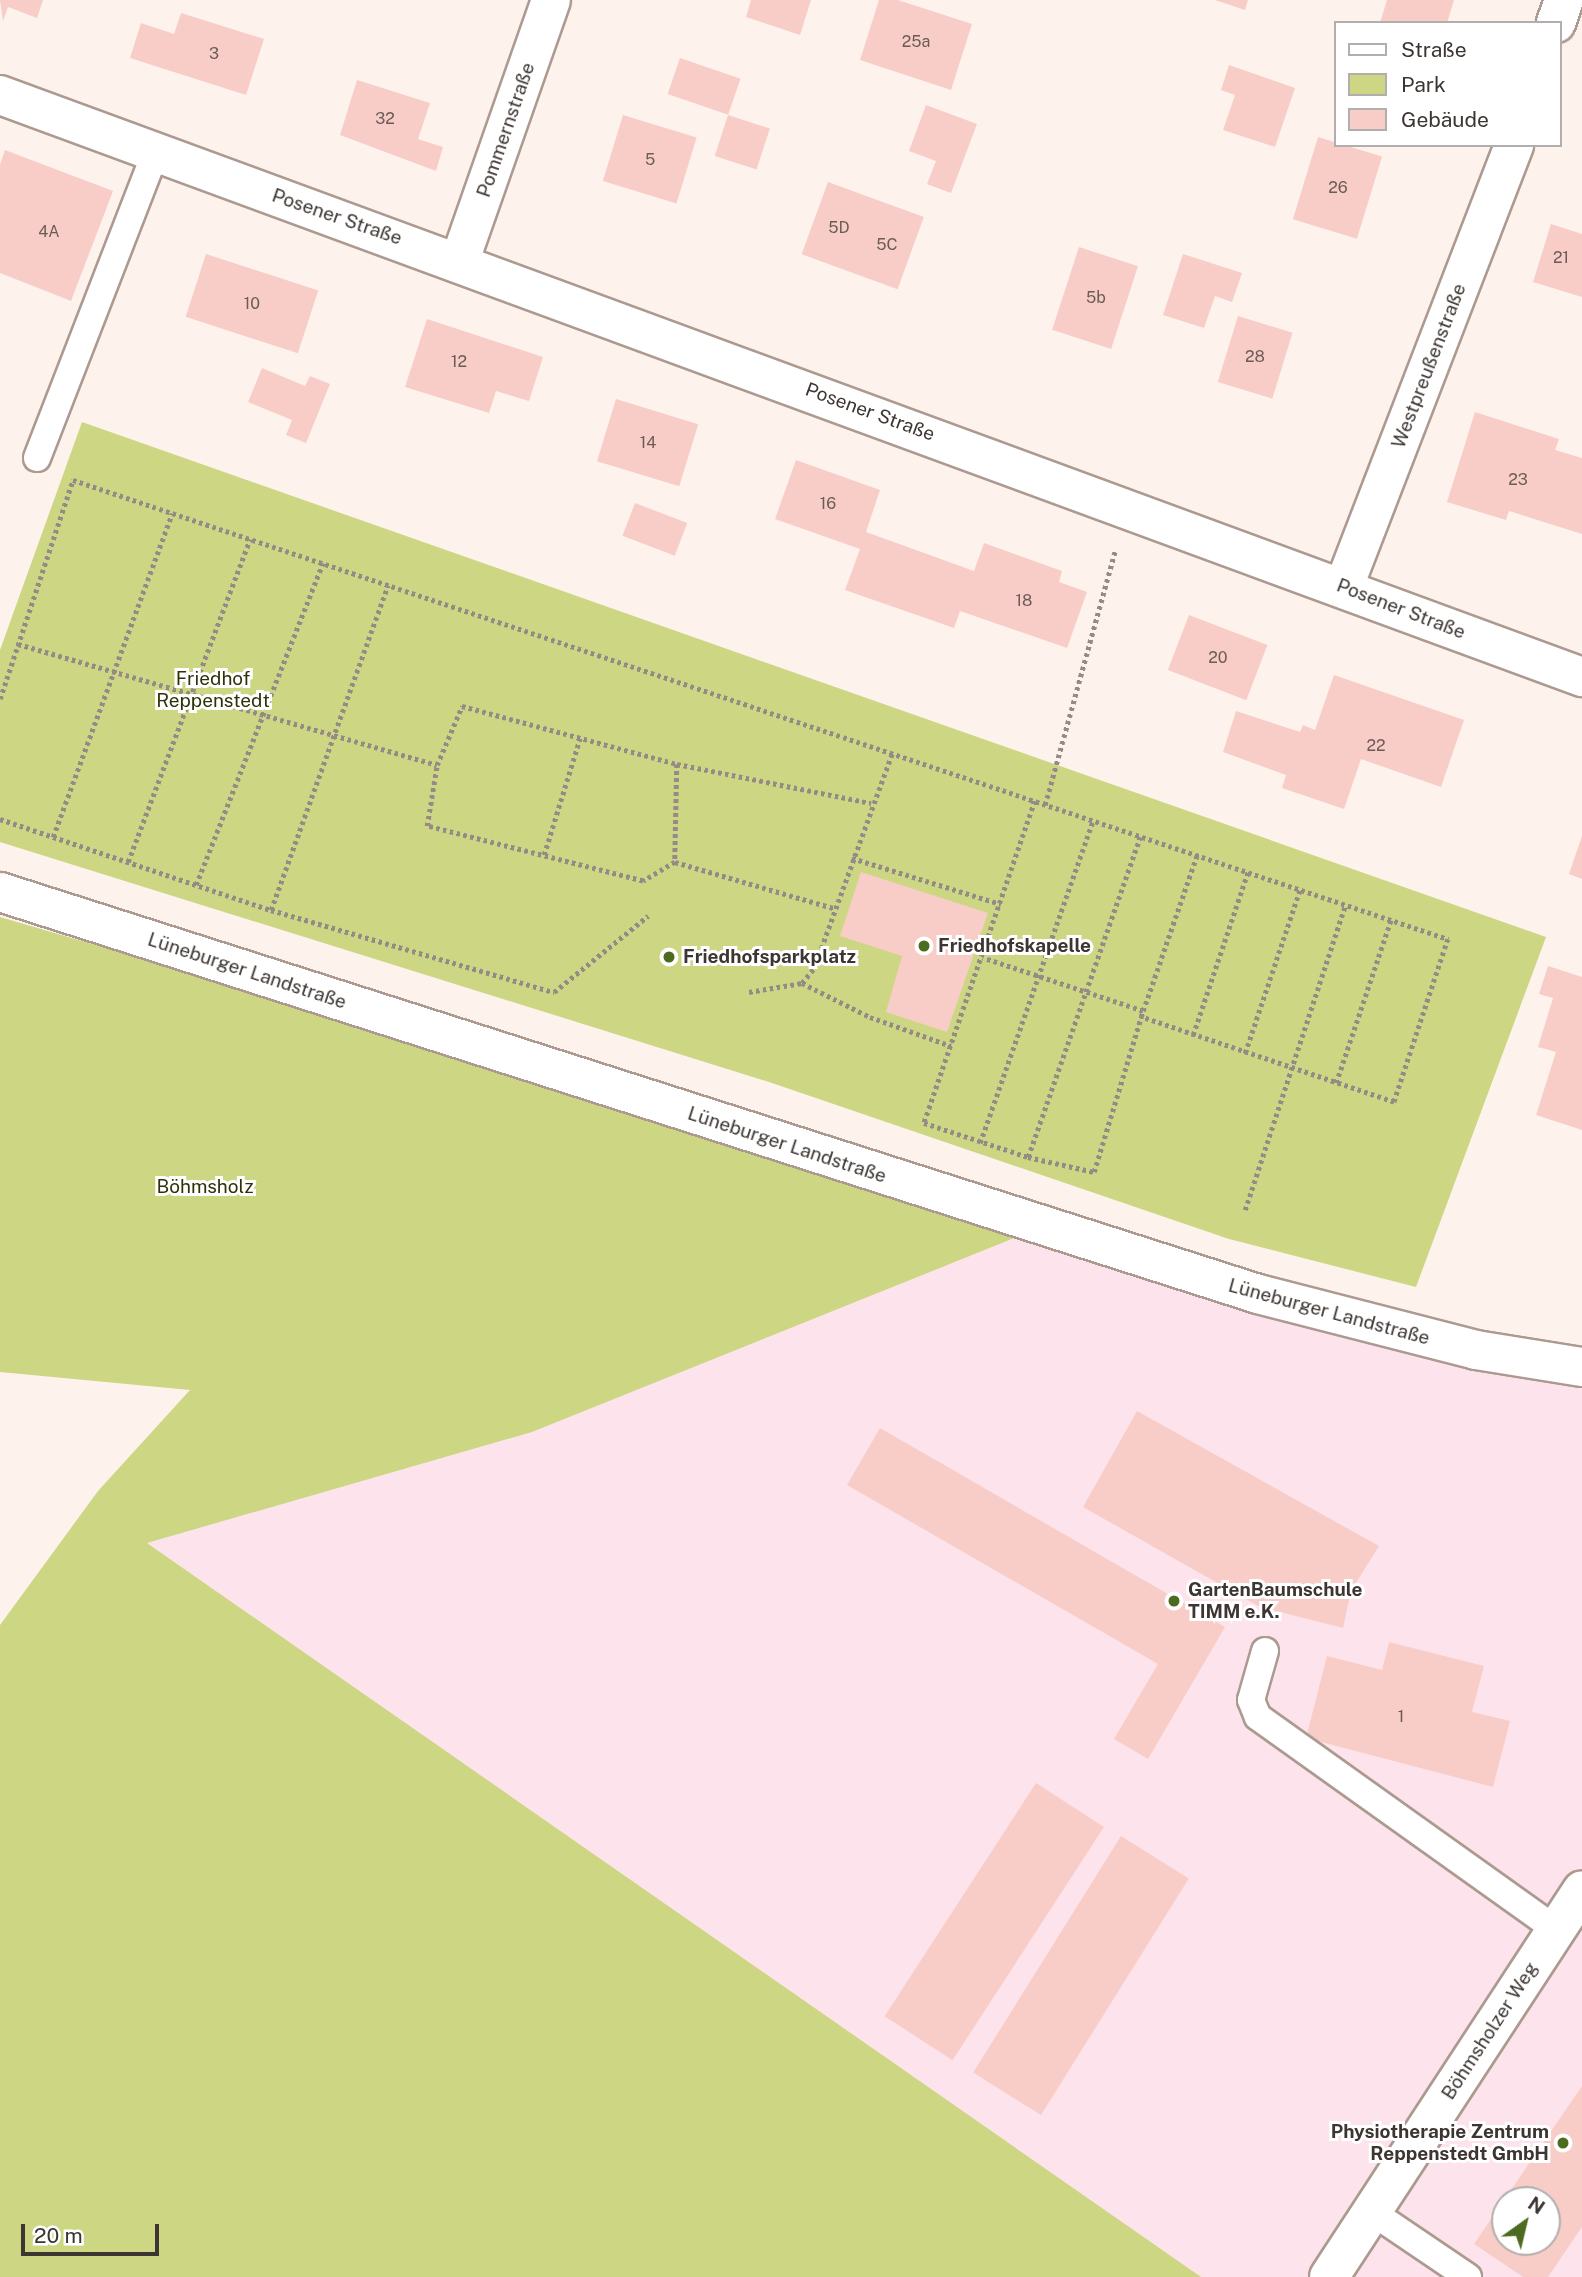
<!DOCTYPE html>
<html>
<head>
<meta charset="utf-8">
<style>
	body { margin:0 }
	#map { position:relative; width:1582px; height:2277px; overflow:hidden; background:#fef2ed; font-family:"Public Sans",sans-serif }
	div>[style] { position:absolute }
	.commercial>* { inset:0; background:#fde3eb }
	.green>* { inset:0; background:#cdd683 }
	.building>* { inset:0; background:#f8cdc7; transform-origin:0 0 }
	.path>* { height:4.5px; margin-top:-2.25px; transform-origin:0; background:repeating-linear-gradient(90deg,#948b86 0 3.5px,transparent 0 7px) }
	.roads { filter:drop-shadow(2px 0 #ac9a91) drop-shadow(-2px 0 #ac9a91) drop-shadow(0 2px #ac9a91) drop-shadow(0 -2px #ac9a91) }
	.service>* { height:26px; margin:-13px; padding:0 13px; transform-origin:13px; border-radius:13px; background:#fff }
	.minor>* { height:38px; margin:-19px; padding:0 19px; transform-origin:19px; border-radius:19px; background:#fff }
	.secondary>* { height:38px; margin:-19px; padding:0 19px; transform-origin:19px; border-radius:19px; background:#fff }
	.dots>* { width:19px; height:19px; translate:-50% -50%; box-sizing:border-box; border:4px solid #fff; border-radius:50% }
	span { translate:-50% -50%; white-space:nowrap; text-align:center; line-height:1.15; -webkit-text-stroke:6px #fff; paint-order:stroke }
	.number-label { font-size:16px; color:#6b5b56 }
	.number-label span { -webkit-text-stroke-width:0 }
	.street-label { font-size:19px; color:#3c3531 }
	.park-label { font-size:19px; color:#2f3207 }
	.poi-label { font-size:19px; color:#3c3531; font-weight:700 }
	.left { translate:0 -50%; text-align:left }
	.right { translate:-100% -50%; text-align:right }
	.legend { position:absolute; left:1334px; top:21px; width:228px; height:126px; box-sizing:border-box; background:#fff; border:2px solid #b1aead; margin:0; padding:9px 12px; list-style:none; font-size:21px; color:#3c3531 }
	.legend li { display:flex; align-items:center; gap:14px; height:35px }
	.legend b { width:35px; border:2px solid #b1aead }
	.north { position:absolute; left:1491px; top:2186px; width:70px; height:70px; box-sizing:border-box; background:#fff; border:2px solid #b1aead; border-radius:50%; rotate:34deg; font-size:19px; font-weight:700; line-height:28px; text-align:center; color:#3c3531 }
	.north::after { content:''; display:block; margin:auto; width:24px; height:32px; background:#4c6b20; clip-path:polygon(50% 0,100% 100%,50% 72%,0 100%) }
	.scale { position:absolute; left:21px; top:2224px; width:138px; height:32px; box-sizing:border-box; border:4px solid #3c3531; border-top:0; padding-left:9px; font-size:21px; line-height:24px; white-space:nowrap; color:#3c3531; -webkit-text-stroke:5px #fff; paint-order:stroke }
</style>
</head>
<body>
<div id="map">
	<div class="commercial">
		<div style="clip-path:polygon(evenodd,1022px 1235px,1582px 1384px,1582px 2277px,1198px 2277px,147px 1543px,532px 1432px,1022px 1235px,1505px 2200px,1547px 2200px,1547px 2242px,1505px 2242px,1505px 2200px)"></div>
	</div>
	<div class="green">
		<div style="clip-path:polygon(82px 422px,1546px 937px,1416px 1287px,1229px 1239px,769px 1082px,0 842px,0 650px)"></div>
		<div style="clip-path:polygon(0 917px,475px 1056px,1022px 1235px,532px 1432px,147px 1543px,1201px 2277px,0 2277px,0 1625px,98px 1491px,190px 1390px,0 1372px)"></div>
	</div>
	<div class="building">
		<div style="clip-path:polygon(0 0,43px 0,37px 18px,8px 7px,3px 21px)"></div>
		<div style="clip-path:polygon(751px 0,811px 0,800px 35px,746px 17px)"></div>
		<div style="clip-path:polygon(879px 0,898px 0,972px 24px,951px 90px,860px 60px)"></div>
		<div style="clip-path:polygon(1215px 0,1248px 0,1245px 10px)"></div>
		<div style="clip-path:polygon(1387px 0,1454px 0,1447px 23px,1380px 23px)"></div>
		<div style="clip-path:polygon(181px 13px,264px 39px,246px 95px,130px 58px,141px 23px,174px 34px)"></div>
		<div style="left:680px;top:58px;width:64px;height:38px;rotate:19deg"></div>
		<div style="clip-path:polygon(1229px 65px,1295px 88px,1275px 147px,1223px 130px,1235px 95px,1221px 90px)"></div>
		<div style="clip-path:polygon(357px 80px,430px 103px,418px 139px,443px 147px,436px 171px,340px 135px)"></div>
		<div style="clip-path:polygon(926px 105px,977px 124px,951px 193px,927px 184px,936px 161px,909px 151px)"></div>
		<div style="left:623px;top:115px;width:77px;height:69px;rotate:17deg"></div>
		<div style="left:728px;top:115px;width:44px;height:43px;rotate:18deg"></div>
		<div style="left:1318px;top:137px;width:67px;height:86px;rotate:17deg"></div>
		<div style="clip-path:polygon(5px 150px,113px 191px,71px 301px,0 273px,0 165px)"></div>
		<div style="left:828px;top:182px;width:102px;height:77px;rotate:20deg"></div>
		<div style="clip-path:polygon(1551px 224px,1582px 234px,1582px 297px,1533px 282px)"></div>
		<div style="left:1079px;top:247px;width:62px;height:87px;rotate:18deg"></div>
		<div style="left:206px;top:254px;width:118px;height:66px;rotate:18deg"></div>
		<div style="clip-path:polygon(1183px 254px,1242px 273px,1232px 302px,1215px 296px,1204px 328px,1163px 315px)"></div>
		<div style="left:1238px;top:316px;width:57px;height:69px;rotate:17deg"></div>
		<div style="clip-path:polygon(427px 319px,543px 357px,529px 401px,496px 391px,489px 413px,405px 387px)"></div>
		<div style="clip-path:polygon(262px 368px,305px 386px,310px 376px,330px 384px,306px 443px,286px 435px,292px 420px,248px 402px)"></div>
		<div style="left:616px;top:399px;width:86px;height:65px;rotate:17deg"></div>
		<div style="clip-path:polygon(1475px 412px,1559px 439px,1555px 450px,1582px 458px,1582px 534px,1509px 511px,1506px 520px,1447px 502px)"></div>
		<div style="clip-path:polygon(796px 460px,880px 490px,866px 532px,974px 571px,984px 543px,1062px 571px,1059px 582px,1087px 592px,1067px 648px,960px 611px,954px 628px,845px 590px,860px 549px,775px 519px)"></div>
		<div style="left:635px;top:503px;width:56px;height:35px;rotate:21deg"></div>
		<div style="left:1189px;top:615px;width:84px;height:59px;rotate:21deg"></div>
		<div style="clip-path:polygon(1334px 675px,1464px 720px,1441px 787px,1361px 759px,1344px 809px,1282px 788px,1286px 775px,1223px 752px,1236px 711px,1300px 732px,1303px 725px,1315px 730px)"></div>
		<div style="clip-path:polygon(1582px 836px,1582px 879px,1569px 874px)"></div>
		<div style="clip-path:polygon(861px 872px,988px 913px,947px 1032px,886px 1012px,902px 956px,840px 936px)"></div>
		<div style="clip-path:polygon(1548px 966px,1582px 977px,1582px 1130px,1536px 1115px,1556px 1052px,1538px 1047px,1553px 998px,1539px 994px)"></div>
		<div style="clip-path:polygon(1137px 1411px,1379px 1546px,1351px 1591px,1343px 1628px,1260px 1607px,1083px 1507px)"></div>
		<div style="clip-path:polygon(880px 1428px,1225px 1627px,1148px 1759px,1114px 1739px,1158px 1664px,847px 1485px)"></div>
		<div style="clip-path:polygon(1389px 1642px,1484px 1666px,1472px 1712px,1510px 1721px,1493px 1787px,1306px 1738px,1327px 1656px,1382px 1670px)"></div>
		<div style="left:1036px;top:1783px;width:81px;height:278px;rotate:33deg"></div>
		<div style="left:1121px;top:1836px;width:80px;height:279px;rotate:32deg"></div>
		<div style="clip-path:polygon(evenodd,1582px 2086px,1582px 2227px,1548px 2277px,1523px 2277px,1474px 2244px,1582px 2086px,1505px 2200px,1547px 2200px,1547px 2242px,1505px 2242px,1505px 2200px)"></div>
	</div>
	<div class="path">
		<div style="left:18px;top:644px;width:436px;rotate:16.1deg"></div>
		<div style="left:0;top:699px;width:231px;rotate:-71.6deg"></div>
		<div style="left:73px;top:480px;width:1450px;rotate:18.46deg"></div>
		<div style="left:1448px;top:939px;width:172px;rotate:108.3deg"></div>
		<div style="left:1394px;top:1102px;width:267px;rotate:-161.4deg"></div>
		<div style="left:1141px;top:1017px;width:6px;rotate:-72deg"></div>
		<div style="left:1143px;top:1011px;width:169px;rotate:-161.7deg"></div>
		<div style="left:677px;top:764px;width:198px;rotate:11.4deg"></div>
		<div style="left:1035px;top:801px;width:341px;rotate:109deg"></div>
		<div style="left:924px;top:1123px;width:109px;rotate:18.1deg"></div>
		<div style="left:1028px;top:1157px;width:68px;rotate:12.8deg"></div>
		<div style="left:1094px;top:1172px;width:162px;rotate:-73.1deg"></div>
		<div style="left:1045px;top:805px;width:263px;rotate:-74.6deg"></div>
		<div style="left:0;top:819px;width:286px;rotate:18.6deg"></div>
		<div style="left:271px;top:910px;width:295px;rotate:16.2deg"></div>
		<div style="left:554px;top:992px;width:121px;rotate:-39deg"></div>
		<div style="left:53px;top:837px;width:345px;rotate:-69.8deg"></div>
		<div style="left:544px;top:855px;width:122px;rotate:-72.9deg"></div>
		<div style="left:852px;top:858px;width:156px;rotate:17.2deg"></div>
		<div style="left:128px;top:862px;width:345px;rotate:-69.3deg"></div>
		<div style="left:675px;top:862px;width:37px;rotate:149deg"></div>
		<div style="left:643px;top:881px;width:223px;rotate:-165.7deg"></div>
		<div style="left:427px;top:826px;width:62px;rotate:-80.7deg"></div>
		<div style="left:437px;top:765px;width:64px;rotate:-67deg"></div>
		<div style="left:462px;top:706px;width:223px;rotate:15.1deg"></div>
		<div style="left:677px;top:764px;width:98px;rotate:91.2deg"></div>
		<div style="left:675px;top:862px;width:165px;rotate:16.2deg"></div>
		<div style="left:196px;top:885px;width:346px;rotate:-68.5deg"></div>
		<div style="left:271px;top:910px;width:345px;rotate:-70.2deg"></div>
		<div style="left:802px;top:983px;width:76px;rotate:26.6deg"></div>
		<div style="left:870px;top:1017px;width:86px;rotate:19.7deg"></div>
		<div style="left:749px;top:992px;width:54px;rotate:-9.6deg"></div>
		<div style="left:802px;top:983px;width:19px;rotate:-51deg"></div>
		<div style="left:814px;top:968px;width:228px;rotate:-70deg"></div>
		<div style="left:1143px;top:1011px;width:165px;rotate:-70.9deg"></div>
		<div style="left:1193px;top:1035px;width:172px;rotate:-71.4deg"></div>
		<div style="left:1245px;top:1053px;width:172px;rotate:-71.4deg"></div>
		<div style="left:1336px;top:1083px;width:172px;rotate:-71.4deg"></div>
		<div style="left:980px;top:1143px;width:341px;rotate:-70.7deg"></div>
		<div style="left:1028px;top:1157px;width:339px;rotate:-70.7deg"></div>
		<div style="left:1245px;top:1210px;width:321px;rotate:-71.8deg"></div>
	</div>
	<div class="roads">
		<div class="service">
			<div style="left:37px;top:458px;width:326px;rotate:-68.8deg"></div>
			<div style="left:1265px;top:1651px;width:51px;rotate:105.9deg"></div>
			<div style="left:1251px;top:1700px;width:18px;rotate:68deg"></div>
			<div style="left:1258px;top:1717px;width:367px;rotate:35.5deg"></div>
			<div style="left:1372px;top:2212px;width:116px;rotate:34.1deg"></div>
		</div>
		<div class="minor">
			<div style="left:1556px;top:23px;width:24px;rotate:-71deg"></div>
			<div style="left:0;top:95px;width:1686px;rotate:20.2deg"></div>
			<div style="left:460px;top:260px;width:275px;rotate:-70.7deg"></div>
			<div style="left:1344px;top:586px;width:473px;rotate:-68.9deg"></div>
			<div style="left:1329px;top:2277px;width:462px;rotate:-56.8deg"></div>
		</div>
		<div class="secondary">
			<div style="left:0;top:892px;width:1321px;rotate:17.72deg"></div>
			<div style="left:1258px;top:1294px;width:225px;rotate:14.4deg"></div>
			<div style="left:1476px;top:1350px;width:107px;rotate:9.1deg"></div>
		</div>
	</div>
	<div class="dots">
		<div style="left:924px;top:946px;background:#4c6b20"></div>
		<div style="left:669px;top:957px;background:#4c6b20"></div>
		<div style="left:1174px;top:1601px;background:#4c6b20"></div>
		<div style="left:1563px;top:2143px;background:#4c6b20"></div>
	</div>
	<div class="number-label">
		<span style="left:916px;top:42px">25a</span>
		<span style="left:214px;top:54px">3</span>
		<span style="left:385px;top:119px">32</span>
		<span style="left:650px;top:160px">5</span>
		<span style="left:1338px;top:188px">26</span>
		<span style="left:839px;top:228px">5D</span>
		<span style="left:49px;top:232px">4A</span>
		<span style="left:887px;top:245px">5C</span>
		<span style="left:1561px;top:258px">21</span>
		<span style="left:1096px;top:298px">5b</span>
		<span style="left:252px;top:304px">10</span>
		<span style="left:1255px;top:357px">28</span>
		<span style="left:459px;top:362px">12</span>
		<span style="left:648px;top:443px">14</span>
		<span style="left:1518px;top:480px">23</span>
		<span style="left:828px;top:504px">16</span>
		<span style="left:1024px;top:601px">18</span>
		<span style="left:1218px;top:658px">20</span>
		<span style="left:1376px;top:746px">22</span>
		<span style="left:1401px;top:1717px">1</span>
	</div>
	<div class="street-label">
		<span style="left:506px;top:130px;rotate:-71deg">Pommernstraße</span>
		<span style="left:337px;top:217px;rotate:19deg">Posener Straße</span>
		<span style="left:1429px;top:366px;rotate:-69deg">Westpreußenstraße</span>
		<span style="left:870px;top:412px;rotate:20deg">Posener Straße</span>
		<span style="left:1401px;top:609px;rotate:21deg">Posener Straße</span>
		<span style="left:247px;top:971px;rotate:18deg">Lüneburger Landstraße</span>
		<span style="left:787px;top:1145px;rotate:18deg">Lüneburger Landstraße</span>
		<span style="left:1329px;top:1312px;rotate:15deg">Lüneburger Landstraße</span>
		<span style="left:1490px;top:2031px;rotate:-57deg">Böhmsholzer Weg</span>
	</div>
	<div class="park-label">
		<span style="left:213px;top:690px">Friedhof<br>Reppenstedt</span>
		<span style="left:205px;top:1187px">Böhmsholz</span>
	</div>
	<div class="poi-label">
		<span class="left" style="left:938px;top:946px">Friedhofskapelle</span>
		<span class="left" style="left:683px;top:957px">Friedhofsparkplatz</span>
		<span class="left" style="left:1188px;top:1601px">GartenBaumschule<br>TIMM e.K.</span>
		<span class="right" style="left:1549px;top:2143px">Physiotherapie Zentrum<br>Reppenstedt GmbH</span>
	</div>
	<ul class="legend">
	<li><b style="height:9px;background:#fff"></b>Straße</li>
	<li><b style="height:19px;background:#cdd683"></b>Park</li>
	<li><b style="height:19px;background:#f8cdc7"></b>Gebäude</li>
	</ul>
	<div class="north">N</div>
	<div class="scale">20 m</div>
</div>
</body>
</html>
